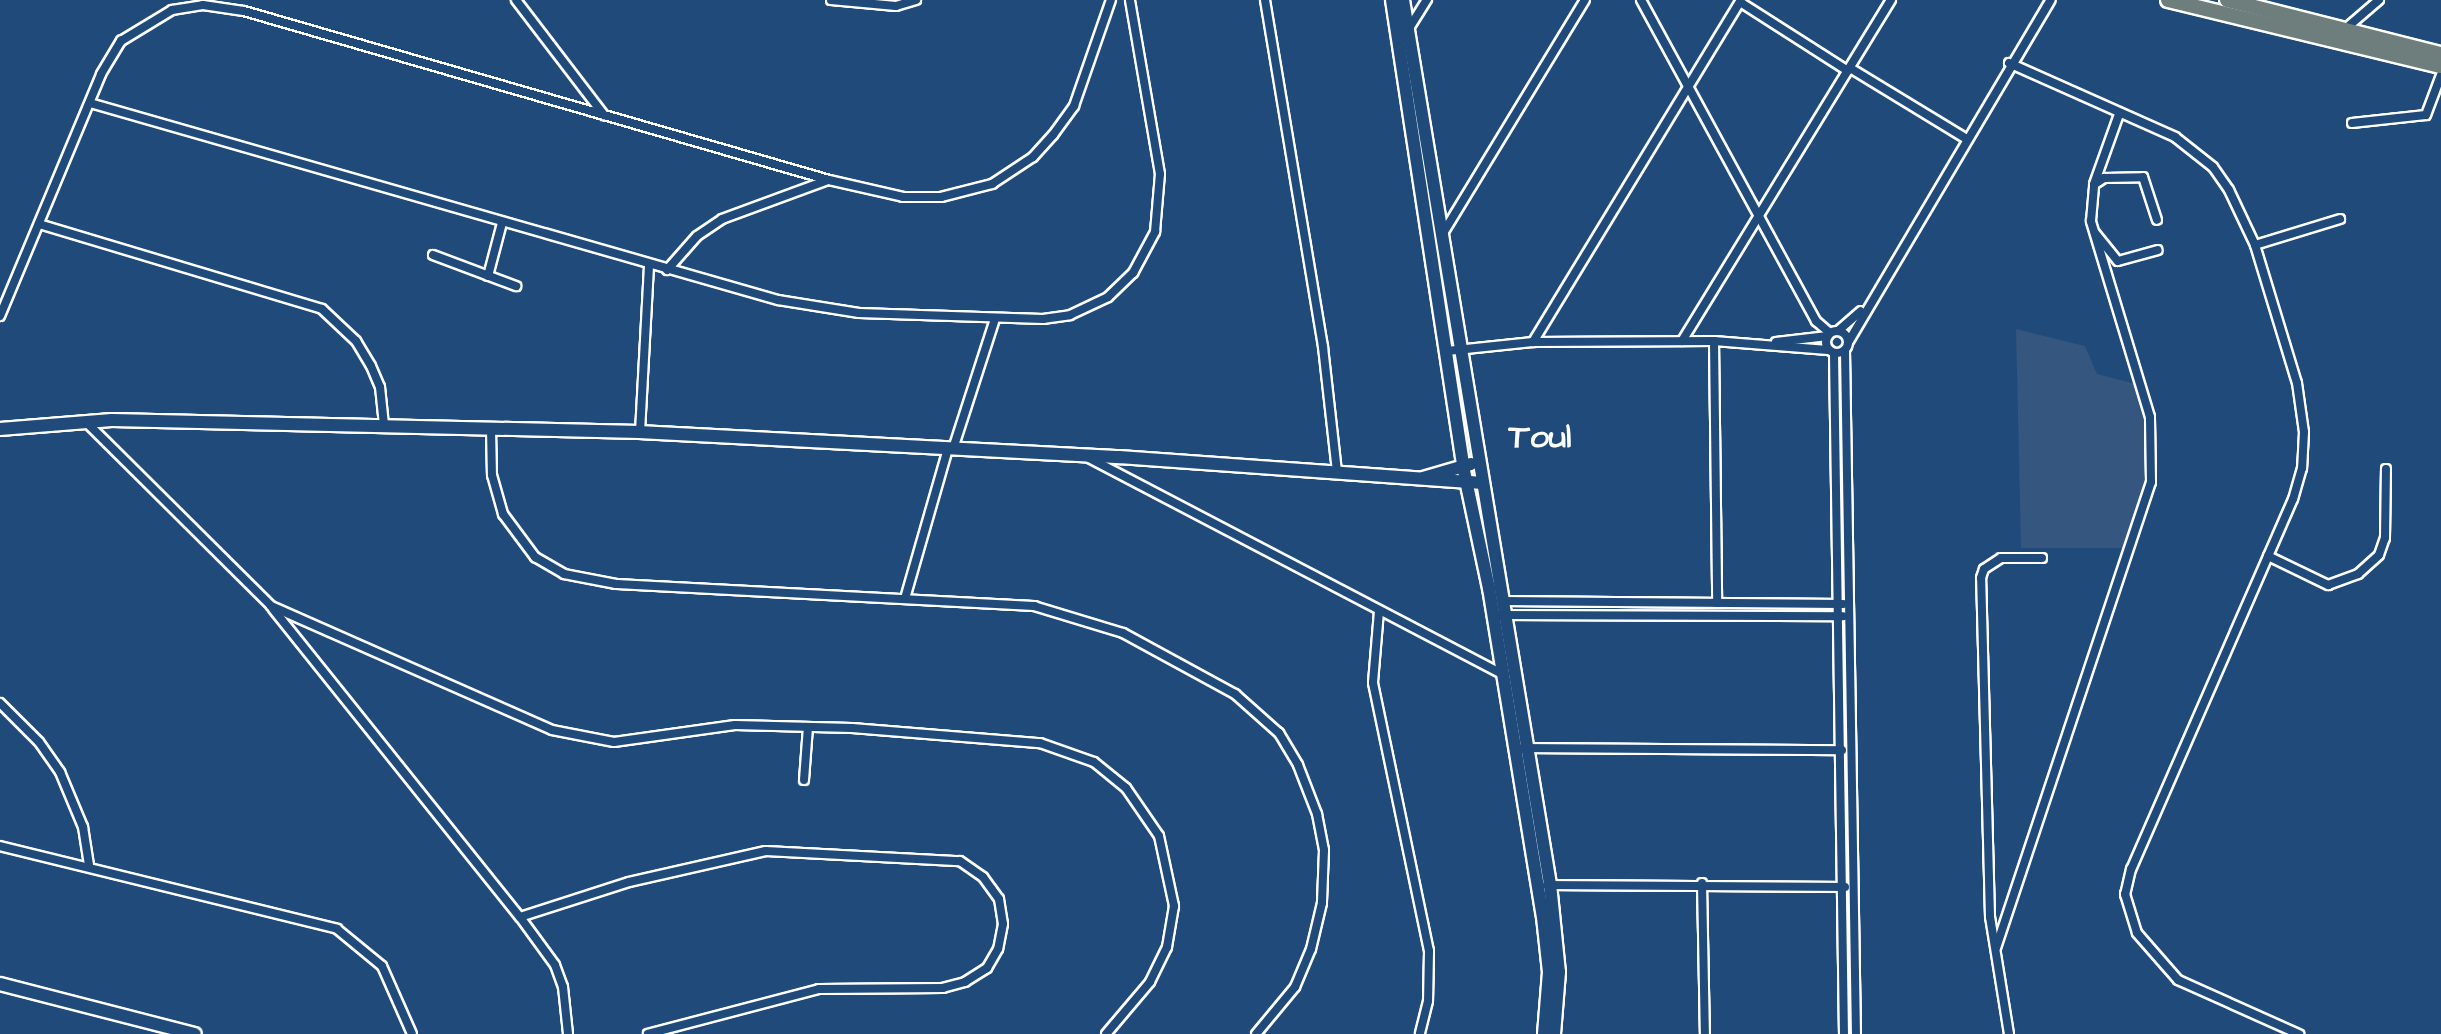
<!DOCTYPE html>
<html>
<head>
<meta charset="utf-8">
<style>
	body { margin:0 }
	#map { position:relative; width:2441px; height:1034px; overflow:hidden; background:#1f4a7a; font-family:"Architects Daughter",sans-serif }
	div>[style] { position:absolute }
	.built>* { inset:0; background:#35567e }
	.roads { filter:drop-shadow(2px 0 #fff) drop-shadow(-2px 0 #fff) drop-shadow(0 2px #fff) drop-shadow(0 -2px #fff) }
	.street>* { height:8px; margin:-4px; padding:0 4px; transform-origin:4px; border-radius:4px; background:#1f4a7a }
	.street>.ring { margin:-4px; padding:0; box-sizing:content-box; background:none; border:8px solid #1f4a7a; border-radius:50% }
	.secondary>* { height:12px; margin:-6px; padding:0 6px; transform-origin:6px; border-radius:6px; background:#1f4a7a }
	.primary>* { height:14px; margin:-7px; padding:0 7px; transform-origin:7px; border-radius:7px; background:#6d7e7c }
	span { translate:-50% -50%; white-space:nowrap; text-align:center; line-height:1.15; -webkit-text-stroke:7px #1f4a7a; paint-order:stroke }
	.quarter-label { font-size:34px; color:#fff; font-weight:700 }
</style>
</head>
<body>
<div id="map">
	<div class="built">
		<div style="clip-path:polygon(2016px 329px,2085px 346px,2097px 374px,2136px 384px,2147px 422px,2148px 460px,2137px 519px,2124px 548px,2021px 548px)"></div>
	</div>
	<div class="roads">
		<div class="street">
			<div style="left:516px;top:0;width:145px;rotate:52.6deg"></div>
			<div style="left:831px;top:0;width:65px;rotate:5.3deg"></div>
			<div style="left:896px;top:6px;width:21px;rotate:-17deg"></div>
			<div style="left:1265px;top:0;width:352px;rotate:80.5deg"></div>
			<div style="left:1323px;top:347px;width:126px;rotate:83.6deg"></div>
			<div style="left:1641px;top:0;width:366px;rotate:61.4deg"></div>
			<div style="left:1816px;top:321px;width:18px;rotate:41deg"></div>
			<div style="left:1740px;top:2px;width:128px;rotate:32.6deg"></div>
			<div style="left:1408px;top:30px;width:36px;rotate:-58deg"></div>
			<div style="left:2344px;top:30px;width:46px;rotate:-40.6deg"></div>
			<div style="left:2009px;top:63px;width:182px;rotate:24deg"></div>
			<div style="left:2175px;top:137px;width:48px;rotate:38.3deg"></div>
			<div style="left:2213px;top:167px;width:28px;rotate:55deg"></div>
			<div style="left:2229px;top:190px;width:61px;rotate:64.7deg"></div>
			<div style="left:2255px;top:245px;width:144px;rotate:73.1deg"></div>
			<div style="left:2297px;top:383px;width:49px;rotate:81.9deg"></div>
			<div style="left:2304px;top:432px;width:36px;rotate:93deg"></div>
			<div style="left:2302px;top:468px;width:32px;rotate:106deg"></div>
			<div style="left:2293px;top:499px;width:404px;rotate:113.6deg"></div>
			<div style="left:2131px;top:869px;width:26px;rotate:103deg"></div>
			<div style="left:2125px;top:894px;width:41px;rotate:72.9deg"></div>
			<div style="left:2137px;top:933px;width:62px;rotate:48.9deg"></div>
			<div style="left:2178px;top:980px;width:133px;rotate:24.1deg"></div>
			<div style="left:1850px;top:68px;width:135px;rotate:31.3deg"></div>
			<div style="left:90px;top:103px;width:716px;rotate:15.98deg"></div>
			<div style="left:778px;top:300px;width:82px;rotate:9.1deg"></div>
			<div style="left:859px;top:313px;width:184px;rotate:1.9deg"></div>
			<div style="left:1043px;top:319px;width:27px;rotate:-8deg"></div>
			<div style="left:1070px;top:315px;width:42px;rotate:-25.3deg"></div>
			<div style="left:1108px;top:297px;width:35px;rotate:-44deg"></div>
			<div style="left:1133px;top:273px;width:47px;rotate:-61.8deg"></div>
			<div style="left:1155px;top:232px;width:58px;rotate:-85.1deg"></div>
			<div style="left:1160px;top:174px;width:177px;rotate:-99.8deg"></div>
			<div style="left:2352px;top:123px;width:74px;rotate:-6.2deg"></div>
			<div style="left:2426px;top:115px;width:43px;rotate:-69.4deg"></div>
			<div style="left:2095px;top:184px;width:11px;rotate:-34deg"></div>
			<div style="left:2104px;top:178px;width:39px;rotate:-1deg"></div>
			<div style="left:2143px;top:177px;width:45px;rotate:72deg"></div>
			<div style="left:39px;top:224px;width:295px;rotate:16.7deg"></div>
			<div style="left:322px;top:309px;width:47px;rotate:43.3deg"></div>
			<div style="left:356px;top:341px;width:29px;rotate:59deg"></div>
			<div style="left:371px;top:366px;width:23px;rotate:67deg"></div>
			<div style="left:380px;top:387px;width:39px;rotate:84deg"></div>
			<div style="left:2095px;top:233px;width:36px;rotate:51deg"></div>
			<div style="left:2118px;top:261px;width:41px;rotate:-15.4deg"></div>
			<div style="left:1442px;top:235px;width:275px;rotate:-58.7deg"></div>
			<div style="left:2255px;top:245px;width:89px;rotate:-17deg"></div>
			<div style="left:433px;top:255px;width:89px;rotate:20.5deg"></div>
			<div style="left:667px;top:270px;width:45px;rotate:-48.6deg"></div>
			<div style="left:697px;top:236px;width:30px;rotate:-34deg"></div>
			<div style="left:722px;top:219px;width:113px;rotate:-20.2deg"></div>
			<div style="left:488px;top:276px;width:55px;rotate:-75.2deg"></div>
			<div style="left:0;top:316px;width:262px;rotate:-67.3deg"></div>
			<div style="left:101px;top:74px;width:39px;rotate:-59deg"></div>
			<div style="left:121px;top:41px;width:60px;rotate:-31.3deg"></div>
			<div style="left:172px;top:10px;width:31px;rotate:-9deg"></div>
			<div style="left:203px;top:5px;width:41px;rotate:8.3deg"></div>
			<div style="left:244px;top:11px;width:609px;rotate:16.11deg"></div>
			<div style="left:829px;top:180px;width:76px;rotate:12.9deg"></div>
			<div style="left:903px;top:197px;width:38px"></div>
			<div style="left:941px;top:197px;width:53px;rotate:-14.3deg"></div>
			<div style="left:992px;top:184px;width:49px;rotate:-33.4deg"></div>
			<div style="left:1033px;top:157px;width:30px;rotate:-48deg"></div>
			<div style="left:1053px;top:135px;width:36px;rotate:-54deg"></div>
			<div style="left:1074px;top:106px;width:112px;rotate:-70.8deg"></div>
			<div class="ring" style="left:1826px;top:331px;width:14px;height:14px"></div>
			<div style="left:1838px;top:331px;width:30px;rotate:-41deg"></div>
			<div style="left:1682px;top:341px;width:400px;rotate:-58.5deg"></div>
			<div style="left:1714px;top:341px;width:262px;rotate:89.3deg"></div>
			<div style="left:1849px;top:341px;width:396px;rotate:-59.4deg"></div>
			<div style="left:1533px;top:342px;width:400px;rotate:-58.7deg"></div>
			<div style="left:1776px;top:342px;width:52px;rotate:-6.6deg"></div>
			<div style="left:1447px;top:351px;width:86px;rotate:-6deg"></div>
			<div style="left:1533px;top:342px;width:181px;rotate:-0.3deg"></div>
			<div style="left:1714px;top:341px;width:114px;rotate:4.5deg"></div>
			<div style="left:1845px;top:351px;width:683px;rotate:89.08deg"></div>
			<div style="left:1834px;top:354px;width:680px;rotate:89.16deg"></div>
			<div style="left:86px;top:422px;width:261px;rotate:44.8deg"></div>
			<div style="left:271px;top:606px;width:307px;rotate:23.8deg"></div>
			<div style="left:552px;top:730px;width:63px;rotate:11deg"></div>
			<div style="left:614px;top:742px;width:122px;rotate:-8deg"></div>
			<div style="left:735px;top:725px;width:117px;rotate:1.5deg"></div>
			<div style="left:852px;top:728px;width:189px;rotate:4.6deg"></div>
			<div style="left:1040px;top:743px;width:57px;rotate:19.4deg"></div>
			<div style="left:1094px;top:762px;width:41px;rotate:39.1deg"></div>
			<div style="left:1126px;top:788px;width:58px;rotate:55.5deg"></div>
			<div style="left:1159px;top:836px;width:72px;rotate:77.9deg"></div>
			<div style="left:1174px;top:906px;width:42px;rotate:99.7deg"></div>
			<div style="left:1167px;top:947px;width:39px;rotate:116deg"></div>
			<div style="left:1150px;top:982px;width:68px;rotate:130.2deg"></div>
			<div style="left:491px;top:429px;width:46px;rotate:88.8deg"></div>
			<div style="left:492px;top:475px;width:41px;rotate:74.2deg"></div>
			<div style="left:503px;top:514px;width:54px;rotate:53.3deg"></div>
			<div style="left:535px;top:557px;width:34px;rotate:30deg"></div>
			<div style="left:564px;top:574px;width:53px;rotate:10.9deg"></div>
			<div style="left:616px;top:584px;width:419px;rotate:3deg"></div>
			<div style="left:1034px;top:606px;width:93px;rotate:16.9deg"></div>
			<div style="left:1123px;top:633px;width:128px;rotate:28.6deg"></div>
			<div style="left:1235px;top:694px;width:59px;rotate:41.6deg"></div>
			<div style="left:1279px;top:733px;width:37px;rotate:59deg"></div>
			<div style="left:1298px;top:765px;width:53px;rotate:68.8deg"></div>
			<div style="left:1317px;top:814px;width:37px;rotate:79deg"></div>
			<div style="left:1324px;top:850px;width:53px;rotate:92.2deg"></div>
			<div style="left:1322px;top:903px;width:47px;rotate:103.4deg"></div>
			<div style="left:1311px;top:949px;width:41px;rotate:112.8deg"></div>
			<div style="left:1295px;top:987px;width:61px;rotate:129.7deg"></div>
			<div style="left:640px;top:432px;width:167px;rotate:-86.9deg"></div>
			<div style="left:953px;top:449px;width:137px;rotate:-72.1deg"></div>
			<div style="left:1087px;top:457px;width:471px;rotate:27.6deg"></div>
			<div style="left:2268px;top:556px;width:67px;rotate:25.8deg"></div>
			<div style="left:2328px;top:585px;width:32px;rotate:-20deg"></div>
			<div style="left:2358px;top:574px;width:28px;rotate:-42deg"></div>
			<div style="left:2379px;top:555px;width:18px;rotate:-71deg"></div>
			<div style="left:2385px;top:538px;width:69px;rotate:-89.2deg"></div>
			<div style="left:906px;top:595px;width:152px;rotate:-74deg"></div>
			<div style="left:1502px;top:601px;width:341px;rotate:0.5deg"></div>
			<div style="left:273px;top:609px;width:395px;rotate:51.3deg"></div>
			<div style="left:520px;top:917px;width:114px;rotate:-17.8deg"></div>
			<div style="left:629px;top:882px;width:140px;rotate:-12.8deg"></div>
			<div style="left:766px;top:851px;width:194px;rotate:3deg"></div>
			<div style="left:960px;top:861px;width:28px;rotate:35deg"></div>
			<div style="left:983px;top:877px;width:27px;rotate:54deg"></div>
			<div style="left:999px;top:899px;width:25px;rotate:81deg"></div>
			<div style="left:1003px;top:924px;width:25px;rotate:101deg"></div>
			<div style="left:998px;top:949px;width:22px;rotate:120deg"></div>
			<div style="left:987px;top:968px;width:26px;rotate:148deg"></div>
			<div style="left:965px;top:982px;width:23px;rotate:165deg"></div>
			<div style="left:943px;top:988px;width:124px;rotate:179.5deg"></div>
			<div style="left:819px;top:989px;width:177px;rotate:165.3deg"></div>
			<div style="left:1379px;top:611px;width:72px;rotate:94.8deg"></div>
			<div style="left:1373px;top:683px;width:274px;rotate:78.2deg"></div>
			<div style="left:1429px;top:951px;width:50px;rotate:91.1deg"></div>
			<div style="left:1428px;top:1001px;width:34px;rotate:104deg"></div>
			<div style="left:1500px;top:615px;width:343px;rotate:0.2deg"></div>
			<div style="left:0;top:703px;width:55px;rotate:45deg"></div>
			<div style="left:39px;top:742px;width:37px;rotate:55deg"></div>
			<div style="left:60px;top:772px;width:60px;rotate:67.3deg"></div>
			<div style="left:83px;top:827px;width:38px;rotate:81deg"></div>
			<div style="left:1523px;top:748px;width:319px;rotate:0.4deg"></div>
			<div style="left:804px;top:780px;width:53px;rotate:-85.7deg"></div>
			<div style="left:0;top:846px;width:347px;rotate:13.8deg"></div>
			<div style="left:337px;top:929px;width:58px;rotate:39.4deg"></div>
			<div style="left:382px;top:966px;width:74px;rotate:66.2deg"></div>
			<div style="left:1702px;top:883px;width:151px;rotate:88.9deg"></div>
			<div style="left:1547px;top:885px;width:298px;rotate:0.4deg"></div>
			<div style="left:520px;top:917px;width:59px;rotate:53.9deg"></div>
			<div style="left:555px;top:965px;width:23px;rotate:70deg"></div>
			<div style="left:563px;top:987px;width:47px;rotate:83.9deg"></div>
			<div style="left:1996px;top:948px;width:491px;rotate:-71.6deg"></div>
			<div style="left:2151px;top:482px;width:65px;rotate:-90.9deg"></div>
			<div style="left:2150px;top:417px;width:205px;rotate:-106.8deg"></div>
			<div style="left:2091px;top:221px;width:37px;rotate:-85deg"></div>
			<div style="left:2094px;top:184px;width:74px;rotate:-70.3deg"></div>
			<div style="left:2009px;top:1034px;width:119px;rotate:-99.2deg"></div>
			<div style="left:1990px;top:917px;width:339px;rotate:-91.5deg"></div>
			<div style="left:1981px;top:578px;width:9px;rotate:-72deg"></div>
			<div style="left:1984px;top:569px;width:20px;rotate:-33deg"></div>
			<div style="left:2001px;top:558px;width:41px"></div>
		</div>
		<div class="secondary">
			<div style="left:1392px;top:0;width:471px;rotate:81.3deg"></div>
			<div style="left:1463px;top:466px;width:125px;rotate:78deg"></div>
			<div style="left:1489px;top:588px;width:333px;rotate:80.7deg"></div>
			<div style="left:1543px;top:917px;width:55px;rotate:83.8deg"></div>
			<div style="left:1549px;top:972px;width:62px;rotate:94.6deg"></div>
			<div style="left:1403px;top:0;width:896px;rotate:80.56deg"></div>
			<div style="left:1550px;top:884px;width:88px;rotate:84.2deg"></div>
			<div style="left:1559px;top:972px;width:62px;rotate:94.6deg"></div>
			<div style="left:0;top:429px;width:112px;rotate:-4.6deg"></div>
			<div style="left:112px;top:420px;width:528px;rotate:1.3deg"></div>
			<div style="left:640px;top:432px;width:480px;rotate:3deg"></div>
			<div style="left:1119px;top:457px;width:365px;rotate:4.1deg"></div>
			<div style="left:1423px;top:478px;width:50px;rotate:-16.3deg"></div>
			<div style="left:0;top:984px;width:201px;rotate:14.4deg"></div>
		</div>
		<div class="primary">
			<div style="left:2168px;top:0;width:281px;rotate:13.6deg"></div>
			<div style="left:2227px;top:0;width:221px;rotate:14.2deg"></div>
		</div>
	</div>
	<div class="quarter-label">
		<span style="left:1540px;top:438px">Toul</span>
	</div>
</div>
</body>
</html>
